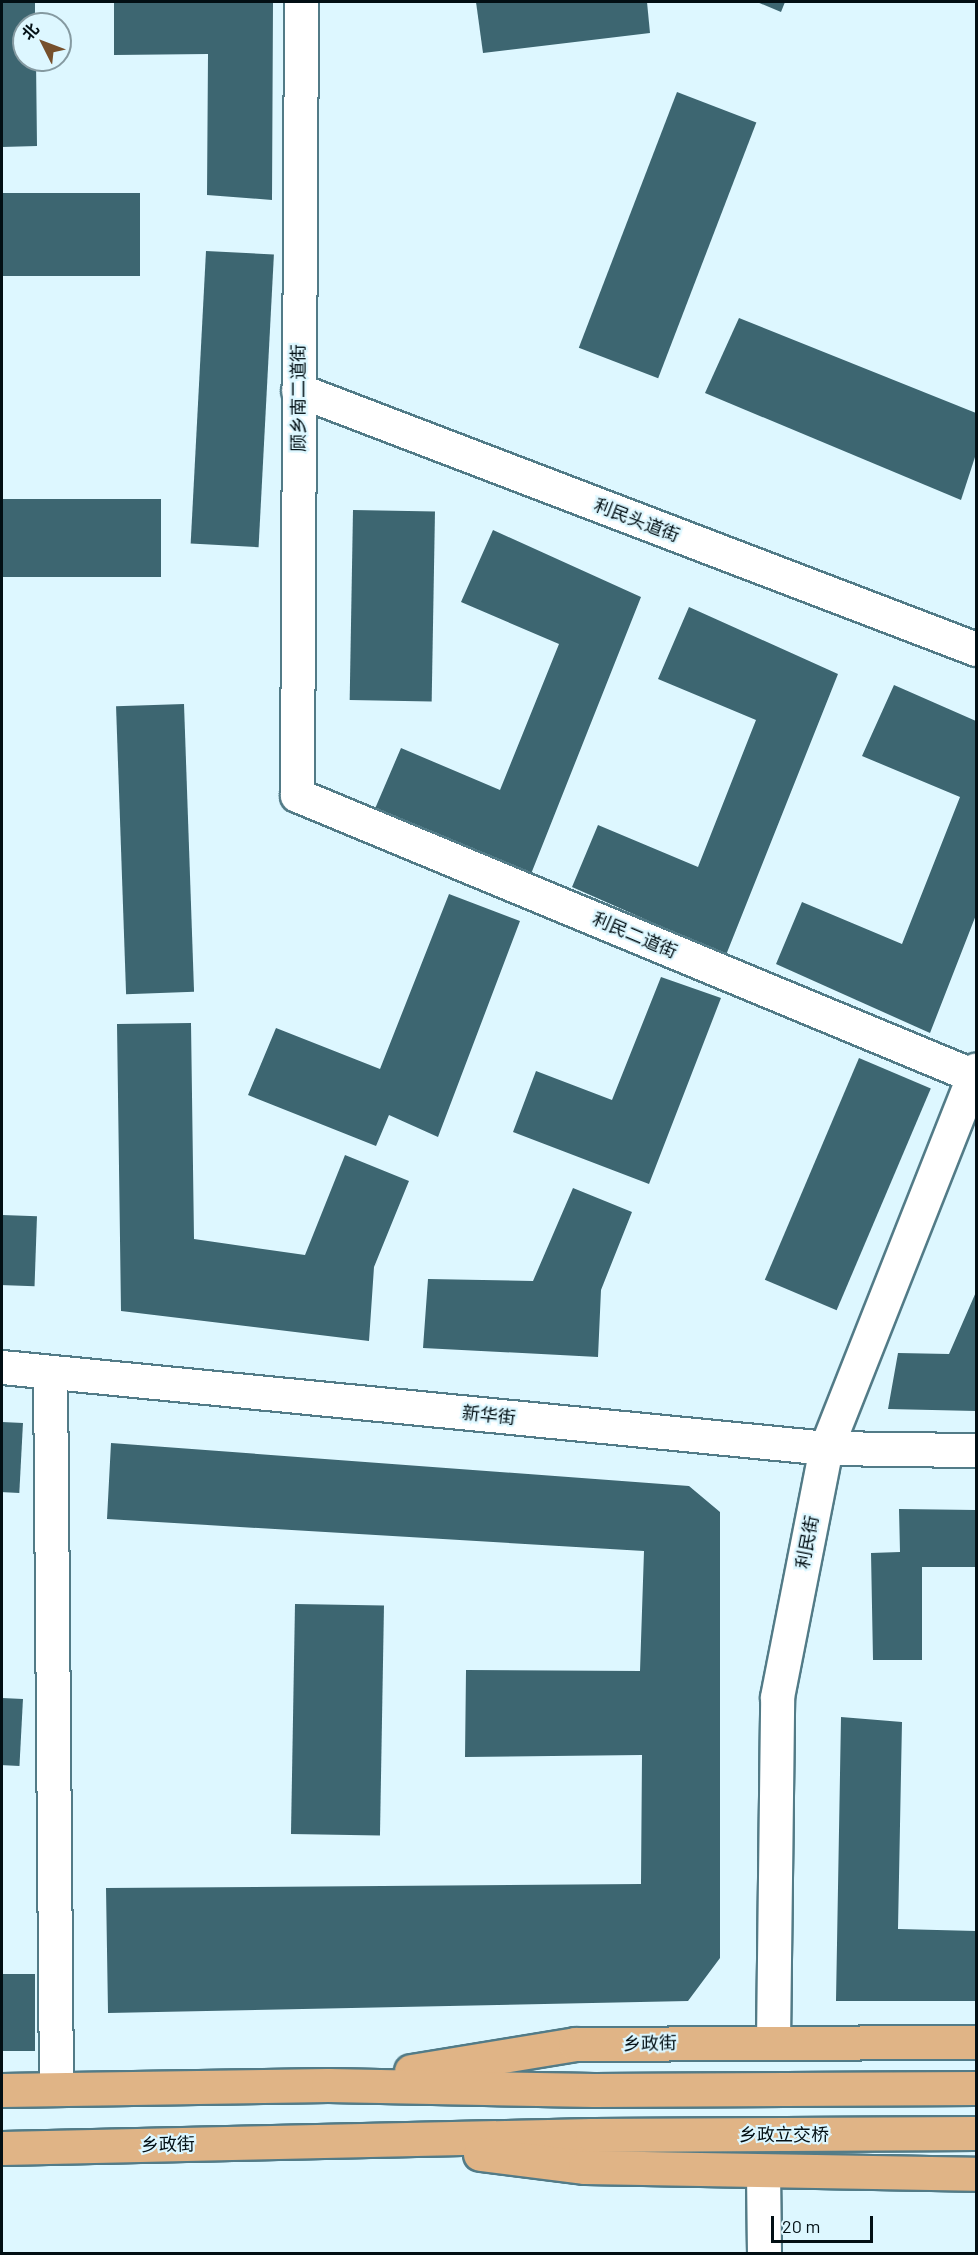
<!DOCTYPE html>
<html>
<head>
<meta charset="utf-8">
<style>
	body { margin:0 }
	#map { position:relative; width:978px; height:2255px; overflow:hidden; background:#ddf7ff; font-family:Barlow,"Noto Sans SC",sans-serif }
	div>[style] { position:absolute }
	.building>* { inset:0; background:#3d6671; transform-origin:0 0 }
	.roads { filter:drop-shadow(2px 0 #527b87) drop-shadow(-2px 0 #527b87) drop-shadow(0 2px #527b87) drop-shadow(0 -2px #527b87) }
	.minor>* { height:33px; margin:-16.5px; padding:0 16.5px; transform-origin:16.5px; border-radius:16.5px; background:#fff }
	.major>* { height:33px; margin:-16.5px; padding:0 16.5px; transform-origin:16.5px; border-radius:16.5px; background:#e0b486 }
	span { translate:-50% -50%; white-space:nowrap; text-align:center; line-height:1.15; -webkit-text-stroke:4.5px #ddf7ff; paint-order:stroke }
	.street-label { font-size:18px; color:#020f14 }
	.frame { position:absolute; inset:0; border:3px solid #020f14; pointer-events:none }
	.north { position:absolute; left:12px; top:12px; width:60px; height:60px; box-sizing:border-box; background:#ddf7ff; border:2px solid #859aa1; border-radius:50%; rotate:312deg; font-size:16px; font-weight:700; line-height:24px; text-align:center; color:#020f14 }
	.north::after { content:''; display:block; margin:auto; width:21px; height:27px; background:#76502c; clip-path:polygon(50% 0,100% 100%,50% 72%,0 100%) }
	.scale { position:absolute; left:771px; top:2216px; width:102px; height:27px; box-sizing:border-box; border:3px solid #020f14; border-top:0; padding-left:8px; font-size:18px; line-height:21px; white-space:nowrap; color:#020f14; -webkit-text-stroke:4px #ddf7ff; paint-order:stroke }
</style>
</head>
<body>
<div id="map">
	<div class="building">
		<div style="clip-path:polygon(2px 2px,35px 2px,35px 24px,24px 24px,24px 60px,36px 60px,37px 146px,2px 147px)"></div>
		<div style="clip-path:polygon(114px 2px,273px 2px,272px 200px,207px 195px,208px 54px,114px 55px)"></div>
		<div style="clip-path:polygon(476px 2px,647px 2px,650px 33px,483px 53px)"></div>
		<div style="clip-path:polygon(757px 2px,785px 2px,781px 12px)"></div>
		<div style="left:677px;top:92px;width:85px;height:274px;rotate:21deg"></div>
		<div style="left:2px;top:193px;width:138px;height:83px"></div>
		<div style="left:206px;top:251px;width:68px;height:293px;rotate:3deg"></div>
		<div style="clip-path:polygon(739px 318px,976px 413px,976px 454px,961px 500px,705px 393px)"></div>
		<div style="left:2px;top:499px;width:159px;height:78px"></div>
		<div style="left:353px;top:510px;width:82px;height:190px;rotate:1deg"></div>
		<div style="clip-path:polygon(493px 530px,641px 597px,529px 879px,374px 811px,401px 748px,500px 790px,559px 644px,461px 602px)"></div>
		<div style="clip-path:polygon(689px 607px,838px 674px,726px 955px,572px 887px,598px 825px,698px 867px,756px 720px,658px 679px)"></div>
		<div style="clip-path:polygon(894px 685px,976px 721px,976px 915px,930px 1033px,776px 964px,802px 902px,902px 944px,960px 797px,862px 756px)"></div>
		<div style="left:184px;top:704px;width:288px;height:68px;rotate:88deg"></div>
		<div style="clip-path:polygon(449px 894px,520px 921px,438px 1137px,389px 1115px,376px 1146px,248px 1095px,276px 1028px,380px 1069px)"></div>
		<div style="clip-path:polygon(661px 977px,721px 998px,649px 1184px,513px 1132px,536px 1071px,612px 1100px)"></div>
		<div style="clip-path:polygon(191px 1023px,194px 1239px,305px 1255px,345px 1155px,409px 1181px,374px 1267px,369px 1341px,121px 1311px,117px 1024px)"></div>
		<div style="left:859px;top:1058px;width:78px;height:241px;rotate:23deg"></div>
		<div style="clip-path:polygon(573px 1188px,632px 1212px,601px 1290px,598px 1357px,423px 1348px,428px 1279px,533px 1281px)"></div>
		<div style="left:2px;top:1215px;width:35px;height:70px;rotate:2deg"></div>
		<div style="clip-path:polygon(976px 1292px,976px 1411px,888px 1409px,898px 1353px,949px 1354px)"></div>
		<div style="left:2px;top:1422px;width:21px;height:70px;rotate:3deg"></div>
		<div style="clip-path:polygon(111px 1443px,689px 1486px,720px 1512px,720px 1958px,688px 2001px,108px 2013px,106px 1888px,641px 1884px,642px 1755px,465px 1757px,466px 1670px,640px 1671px,644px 1551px,107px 1519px)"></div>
		<div style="clip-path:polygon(899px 1509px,976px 1510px,976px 1567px,922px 1567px,922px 1660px,873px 1660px,871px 1553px,900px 1552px)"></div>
		<div style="left:295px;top:1604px;width:89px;height:230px;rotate:1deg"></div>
		<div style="left:2px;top:1698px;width:21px;height:67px;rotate:3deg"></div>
		<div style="clip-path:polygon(841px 1717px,902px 1722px,898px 1929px,976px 1931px,976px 2001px,836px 2001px)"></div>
		<div style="left:2px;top:1974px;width:33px;height:77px"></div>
	</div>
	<div class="roads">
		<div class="minor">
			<div style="left:301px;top:2px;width:793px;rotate:90.29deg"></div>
			<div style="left:297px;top:795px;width:733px;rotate:22.54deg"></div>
			<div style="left:298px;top:390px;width:726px;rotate:20.91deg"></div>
			<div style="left:2px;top:1367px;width:828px;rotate:5.61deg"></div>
			<div style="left:826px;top:1448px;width:150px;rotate:0.8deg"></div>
			<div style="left:50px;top:1372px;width:716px;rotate:89.52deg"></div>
			<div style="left:773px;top:2041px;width:344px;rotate:-89.3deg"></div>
			<div style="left:777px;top:1697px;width:254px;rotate:-78.9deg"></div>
			<div style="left:826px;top:1448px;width:407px;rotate:-68.4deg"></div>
			<div style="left:763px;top:2171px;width:83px;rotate:89.3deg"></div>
		</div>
		<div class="major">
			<div style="left:411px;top:2071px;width:166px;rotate:-9.3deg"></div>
			<div style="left:575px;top:2044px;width:401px;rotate:-0.3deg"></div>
			<div style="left:2px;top:2090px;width:326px;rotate:-0.9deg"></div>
			<div style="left:328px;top:2085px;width:266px;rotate:1.1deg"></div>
			<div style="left:594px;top:2090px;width:382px;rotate:-0.3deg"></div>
			<div style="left:2px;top:2148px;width:590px;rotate:-1.26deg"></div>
			<div style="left:592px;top:2135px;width:384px;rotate:-0.3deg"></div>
			<div style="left:480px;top:2154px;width:106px;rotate:7.1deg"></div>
			<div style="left:585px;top:2167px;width:391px;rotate:1deg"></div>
		</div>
	</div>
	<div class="street-label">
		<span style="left:298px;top:398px;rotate:-90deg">顾乡南二道街</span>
		<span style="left:637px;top:520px;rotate:21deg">利民头道街</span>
		<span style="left:635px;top:935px;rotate:23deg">利民二道街</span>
		<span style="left:489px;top:1415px;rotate:6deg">新华街</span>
		<span style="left:807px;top:1542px;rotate:-79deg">利民街</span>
		<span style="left:650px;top:2043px;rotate:-1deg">乡政街</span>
		<span style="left:784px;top:2134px">乡政立交桥</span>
		<span style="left:168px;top:2144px;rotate:-1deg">乡政街</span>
	</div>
	<div class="frame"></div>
	<div class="north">北</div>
	<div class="scale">20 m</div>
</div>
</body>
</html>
